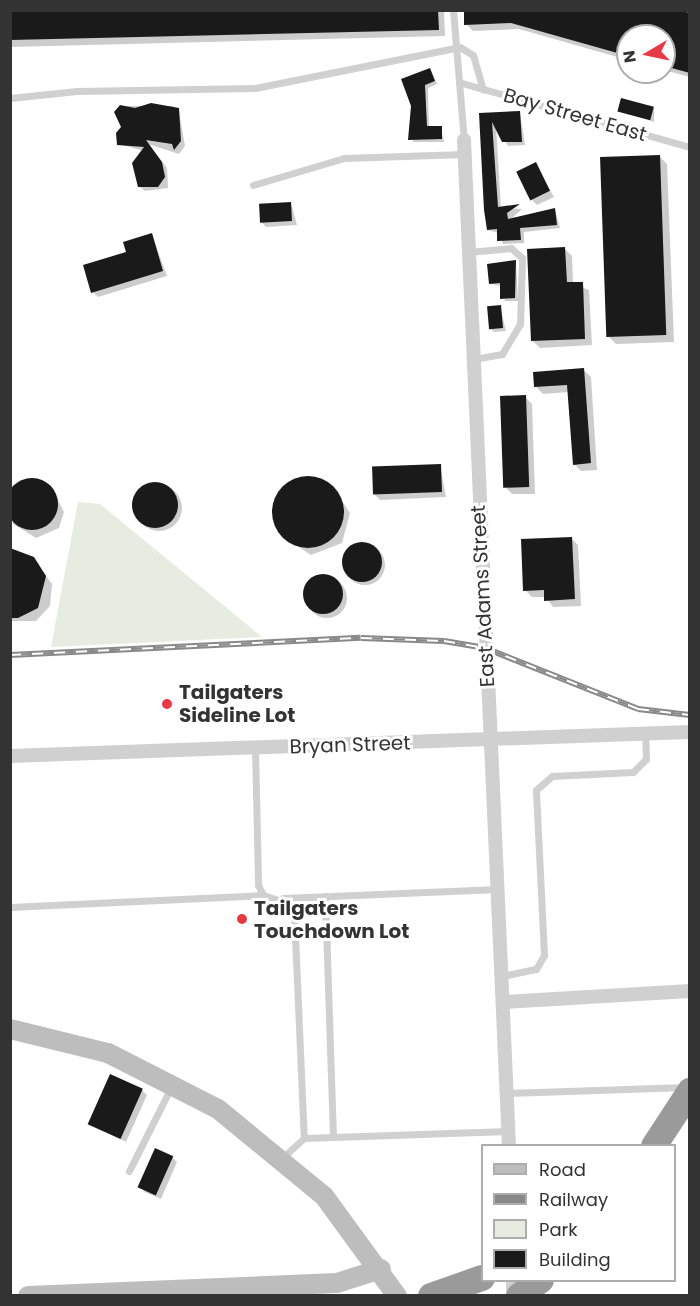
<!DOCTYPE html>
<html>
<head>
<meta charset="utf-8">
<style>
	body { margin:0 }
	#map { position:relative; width:700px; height:1306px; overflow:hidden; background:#fff; font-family:Poppins,sans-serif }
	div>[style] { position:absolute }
	.green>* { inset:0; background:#e6ecdf }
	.shadow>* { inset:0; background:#0003 }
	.round { border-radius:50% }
	.building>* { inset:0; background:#1a1a1a; transform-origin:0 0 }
	.lane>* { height:7px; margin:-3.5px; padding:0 3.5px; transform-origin:3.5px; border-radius:3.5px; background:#d0d0d0 }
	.street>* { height:14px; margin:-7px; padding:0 7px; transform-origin:7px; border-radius:7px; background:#d0d0d0 }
	.secondary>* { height:20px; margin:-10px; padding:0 10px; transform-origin:10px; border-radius:10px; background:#bdbdbd }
	.highway>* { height:26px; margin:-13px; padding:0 13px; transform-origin:13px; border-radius:13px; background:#9a9a9a }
	.rail>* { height:6px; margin-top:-3px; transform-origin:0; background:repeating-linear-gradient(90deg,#fff 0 11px,#888 0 22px); box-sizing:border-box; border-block:2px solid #888 }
	.dots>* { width:16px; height:16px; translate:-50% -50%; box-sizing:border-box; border:3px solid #fff; border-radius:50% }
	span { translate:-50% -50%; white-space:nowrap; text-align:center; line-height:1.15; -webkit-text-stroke:6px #fff; paint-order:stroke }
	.street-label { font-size:20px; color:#333 }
	.poi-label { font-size:20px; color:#333; font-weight:700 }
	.left { translate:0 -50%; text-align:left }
	.frame { position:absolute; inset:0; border:12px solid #333; pointer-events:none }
	.legend { position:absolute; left:481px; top:1144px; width:195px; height:138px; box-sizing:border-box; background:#fff; border:2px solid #adadad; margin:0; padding:8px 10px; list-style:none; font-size:18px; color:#333 }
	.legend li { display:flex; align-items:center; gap:12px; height:30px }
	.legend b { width:30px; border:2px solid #adadad }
	.north { position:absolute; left:616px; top:24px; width:60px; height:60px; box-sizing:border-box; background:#fff; border:2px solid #adadad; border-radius:50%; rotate:261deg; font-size:16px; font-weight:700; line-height:24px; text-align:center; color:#333 }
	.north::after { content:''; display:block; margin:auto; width:21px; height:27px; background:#e63946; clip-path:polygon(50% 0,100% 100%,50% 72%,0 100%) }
</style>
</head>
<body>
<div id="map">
	<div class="green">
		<div style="clip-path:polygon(78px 502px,100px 504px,262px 637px,51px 647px)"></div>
	</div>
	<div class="shadow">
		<div style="clip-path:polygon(10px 10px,444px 10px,445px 36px,10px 47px)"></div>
		<div style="clip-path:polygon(690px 15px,690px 77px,664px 70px,664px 36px,628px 36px,628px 60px,519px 29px,473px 31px,466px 24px)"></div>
		<div style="clip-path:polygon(430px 69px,437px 84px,428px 88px,429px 128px,441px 127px,444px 142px,413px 142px,413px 106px)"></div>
		<div style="clip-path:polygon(128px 106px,173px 106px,179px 111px,185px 146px,179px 154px,148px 144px,167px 168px,168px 188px,145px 191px,139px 186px,144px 151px,119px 144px,123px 127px,116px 112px)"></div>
		<div style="clip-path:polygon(654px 108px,654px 122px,619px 110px)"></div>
		<div style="clip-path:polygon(520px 112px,525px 145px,508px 146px,496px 126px,501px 208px,522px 209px,510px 220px,555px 209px,560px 228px,524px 232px,524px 243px,503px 244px,498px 233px,488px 230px,480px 114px)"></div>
		<div style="clip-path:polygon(660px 157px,667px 164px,674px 342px,616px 344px,609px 337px)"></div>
		<div style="clip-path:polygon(535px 164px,554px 197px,537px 205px,532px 200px)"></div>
		<div style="clip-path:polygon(291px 203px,297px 225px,266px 227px,261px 222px)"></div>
		<div style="clip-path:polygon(152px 235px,167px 276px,98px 297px,93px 292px)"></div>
		<div style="clip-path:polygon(565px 249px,572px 256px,573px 284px,589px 290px,592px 345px,540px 348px,533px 341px)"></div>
		<div style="clip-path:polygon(516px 262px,518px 301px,505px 301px,501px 286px,491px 284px)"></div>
		<div style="clip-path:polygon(500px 307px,506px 331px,494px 332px,491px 329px)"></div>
		<div style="clip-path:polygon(584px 370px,591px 377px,597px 470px,581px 471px,574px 464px,569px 392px,543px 394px,536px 387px)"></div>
		<div style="clip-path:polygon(525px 397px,532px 404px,535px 494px,512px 494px,505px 487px)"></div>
		<div style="clip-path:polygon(440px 465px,446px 497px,380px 500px,375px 495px)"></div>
		<div style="clip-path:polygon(300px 478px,332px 486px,350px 513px,342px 543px,311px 555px,282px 536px,273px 513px,280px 490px)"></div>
		<div style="clip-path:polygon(20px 480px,45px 482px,53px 490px,64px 512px,59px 528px,36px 538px,13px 524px,10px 488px)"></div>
		<div class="round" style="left:136px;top:485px;width:46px;height:46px"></div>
		<div style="clip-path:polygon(571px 538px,578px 545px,581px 606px,553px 607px,546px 597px,532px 597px,525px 590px)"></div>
		<div class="round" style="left:345px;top:545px;width:40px;height:40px"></div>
		<div style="clip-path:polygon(10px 554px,33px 558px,52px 584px,50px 606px,36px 621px,10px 621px)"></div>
		<div class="round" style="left:307px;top:578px;width:40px;height:40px"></div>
		<div style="clip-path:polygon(142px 1090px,147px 1095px,126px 1142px,90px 1124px)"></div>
		<div style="clip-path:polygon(172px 1157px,177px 1162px,161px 1199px,145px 1192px,140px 1187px)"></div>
	</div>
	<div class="building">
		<div style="clip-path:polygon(10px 10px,438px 10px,439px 30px,10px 40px)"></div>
		<div style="clip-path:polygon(464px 10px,679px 10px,690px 13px,690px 73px,664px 66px,664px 36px,628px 36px,628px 56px,511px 23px,464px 25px)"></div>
		<div style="clip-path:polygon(430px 68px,435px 81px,425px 85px,427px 126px,442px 126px,442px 139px,408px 140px,411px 106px,401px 79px)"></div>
		<div style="left:621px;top:98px;width:34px;height:14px;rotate:15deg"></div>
		<div style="clip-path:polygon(151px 103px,179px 108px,181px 141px,174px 150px,172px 144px,146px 140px,162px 162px,165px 177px,158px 187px,138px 187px,132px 163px,144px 147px,117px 145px,116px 133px,121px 127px,114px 112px,120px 105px,135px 108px)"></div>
		<div style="clip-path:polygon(520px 111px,522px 142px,502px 142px,492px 122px,498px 207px,520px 204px,507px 213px,508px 219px,555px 208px,557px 225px,520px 228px,521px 240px,497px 241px,497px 229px,487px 230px,484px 210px,479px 113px)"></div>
		<div style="left:660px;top:155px;width:180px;height:60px;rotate:88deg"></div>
		<div style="left:536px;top:162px;width:32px;height:22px;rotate:64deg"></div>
		<div style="left:291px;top:202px;width:19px;height:32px;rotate:87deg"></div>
		<div style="clip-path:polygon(152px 233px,163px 271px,91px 293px,83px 265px,126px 252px,123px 242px)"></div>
		<div style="clip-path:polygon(565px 247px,567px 282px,583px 282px,585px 339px,531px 341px,527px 249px)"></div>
		<div style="clip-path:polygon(516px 260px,515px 298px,500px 299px,500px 283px,489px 284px,487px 264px)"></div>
		<div style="left:501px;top:305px;width:23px;height:14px;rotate:85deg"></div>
		<div style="clip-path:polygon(584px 368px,591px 463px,573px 465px,567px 385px,534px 387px,533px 372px)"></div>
		<div style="left:526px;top:395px;width:92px;height:26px;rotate:88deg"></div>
		<div style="left:441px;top:464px;width:28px;height:69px;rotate:88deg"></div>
		<div class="round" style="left:272px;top:476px;width:72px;height:72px"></div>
		<div class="round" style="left:6px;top:478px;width:52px;height:52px"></div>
		<div class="round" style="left:132px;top:482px;width:46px;height:46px"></div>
		<div style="clip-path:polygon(572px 537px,575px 599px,544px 601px,544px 590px,523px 591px,521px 539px)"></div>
		<div class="round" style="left:342px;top:542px;width:40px;height:40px"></div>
		<div style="clip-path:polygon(10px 548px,34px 557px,46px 576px,38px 608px,18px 618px,10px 618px)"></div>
		<div class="round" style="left:303px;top:574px;width:40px;height:40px"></div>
		<div style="left:110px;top:1074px;width:36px;height:55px;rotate:24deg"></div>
		<div style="left:155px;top:1148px;width:20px;height:43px;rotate:24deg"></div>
	</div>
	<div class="lane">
		<div style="left:453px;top:10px;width:130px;rotate:85.2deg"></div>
		<div style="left:462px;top:83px;width:237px;rotate:15.7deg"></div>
		<div style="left:10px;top:98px;width:67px;rotate:-6deg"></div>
		<div style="left:77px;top:91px;width:178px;rotate:-1deg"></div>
		<div style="left:255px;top:88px;width:209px;rotate:-11.3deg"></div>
		<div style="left:460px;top:47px;width:15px;rotate:32deg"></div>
		<div style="left:473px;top:55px;width:36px;rotate:74deg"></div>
		<div style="left:253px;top:185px;width:95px;rotate:-16.5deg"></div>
		<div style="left:344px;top:158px;width:120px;rotate:-1.9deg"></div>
		<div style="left:468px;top:252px;width:43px;rotate:-5.3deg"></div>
		<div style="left:511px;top:248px;width:15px;rotate:42deg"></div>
		<div style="left:522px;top:258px;width:66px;rotate:91.7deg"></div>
		<div style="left:520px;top:324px;width:35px;rotate:121deg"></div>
		<div style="left:502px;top:354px;width:28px;rotate:170deg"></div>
		<div style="left:255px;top:748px;width:137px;rotate:88.7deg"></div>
		<div style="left:258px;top:885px;width:11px;rotate:63deg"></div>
		<div style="left:263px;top:895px;width:29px;rotate:18deg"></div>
		<div style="left:291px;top:904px;width:9px;rotate:72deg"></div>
		<div style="left:294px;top:913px;width:225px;rotate:87.5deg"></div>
		<div style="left:325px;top:896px;width:240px;rotate:88.1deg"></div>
		<div style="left:283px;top:898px;width:215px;rotate:-2.4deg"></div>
		<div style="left:10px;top:907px;width:253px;rotate:-2.7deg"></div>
		<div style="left:502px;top:976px;width:35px;rotate:-12deg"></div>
		<div style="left:536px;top:969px;width:16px;rotate:-60deg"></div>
		<div style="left:544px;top:955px;width:165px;rotate:-92.8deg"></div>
		<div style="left:536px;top:790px;width:21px;rotate:-41deg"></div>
		<div style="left:552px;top:776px;width:81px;rotate:-2.8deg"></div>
		<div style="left:633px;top:772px;width:18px;rotate:-45deg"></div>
		<div style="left:646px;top:759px;width:25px;rotate:-92deg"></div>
		<div style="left:507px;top:1093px;width:179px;rotate:-1.9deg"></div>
		<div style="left:283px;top:1157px;width:28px;rotate:-42deg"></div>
		<div style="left:304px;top:1138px;width:204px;rotate:-2deg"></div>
		<div style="left:129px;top:1171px;width:94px;rotate:-63.4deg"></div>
	</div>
	<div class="street">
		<div style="left:464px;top:140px;width:1007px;rotate:87.44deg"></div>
		<div style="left:10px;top:756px;width:680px;rotate:-2.02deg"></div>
		<div style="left:503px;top:1002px;width:187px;rotate:-3.4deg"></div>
		<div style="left:513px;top:1296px;width:16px;rotate:-90deg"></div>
	</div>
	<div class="secondary">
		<div style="left:10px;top:1029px;width:101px;rotate:13.8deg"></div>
		<div style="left:108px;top:1053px;width:123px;rotate:27deg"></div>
		<div style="left:218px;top:1109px;width:137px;rotate:39.4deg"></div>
		<div style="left:324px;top:1196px;width:124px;rotate:53.9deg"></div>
		<div style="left:28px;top:1296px;width:309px;rotate:-2.4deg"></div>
		<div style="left:337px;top:1283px;width:46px;rotate:-17.7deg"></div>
	</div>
	<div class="highway">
		<div style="left:654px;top:1146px;width:66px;rotate:-56.8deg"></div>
		<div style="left:431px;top:1296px;width:54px;rotate:-19.4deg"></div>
		<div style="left:519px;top:1296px;width:27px;rotate:-36deg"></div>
	</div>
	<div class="rail">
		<div style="left:10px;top:655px;width:351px;rotate:-2.8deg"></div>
		<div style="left:361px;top:638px;width:83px;rotate:2.1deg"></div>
		<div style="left:444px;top:641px;width:42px;rotate:9.7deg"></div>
		<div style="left:485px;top:648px;width:165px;rotate:21.7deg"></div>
		<div style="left:638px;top:709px;width:52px;rotate:6.6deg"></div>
	</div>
	<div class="dots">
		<div style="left:167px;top:704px;background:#e63946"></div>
		<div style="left:242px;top:919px;background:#e63946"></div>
	</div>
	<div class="street-label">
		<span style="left:575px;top:115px;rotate:16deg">Bay Street East</span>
		<span style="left:483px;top:596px;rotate:-93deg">East Adams Street</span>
		<span style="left:350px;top:745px;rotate:-2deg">Bryan Street</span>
	</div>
	<div class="poi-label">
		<span class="left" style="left:179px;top:704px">Tailgaters<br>Sideline Lot</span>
		<span class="left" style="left:254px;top:920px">Tailgaters<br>Touchdown Lot</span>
	</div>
	<div class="frame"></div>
	<ul class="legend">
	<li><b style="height:8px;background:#bdbdbd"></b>Road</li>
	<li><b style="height:8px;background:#888"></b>Railway</li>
	<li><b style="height:16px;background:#e6ecdf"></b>Park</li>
	<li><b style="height:16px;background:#1a1a1a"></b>Building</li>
	</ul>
	<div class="north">N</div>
</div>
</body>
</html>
